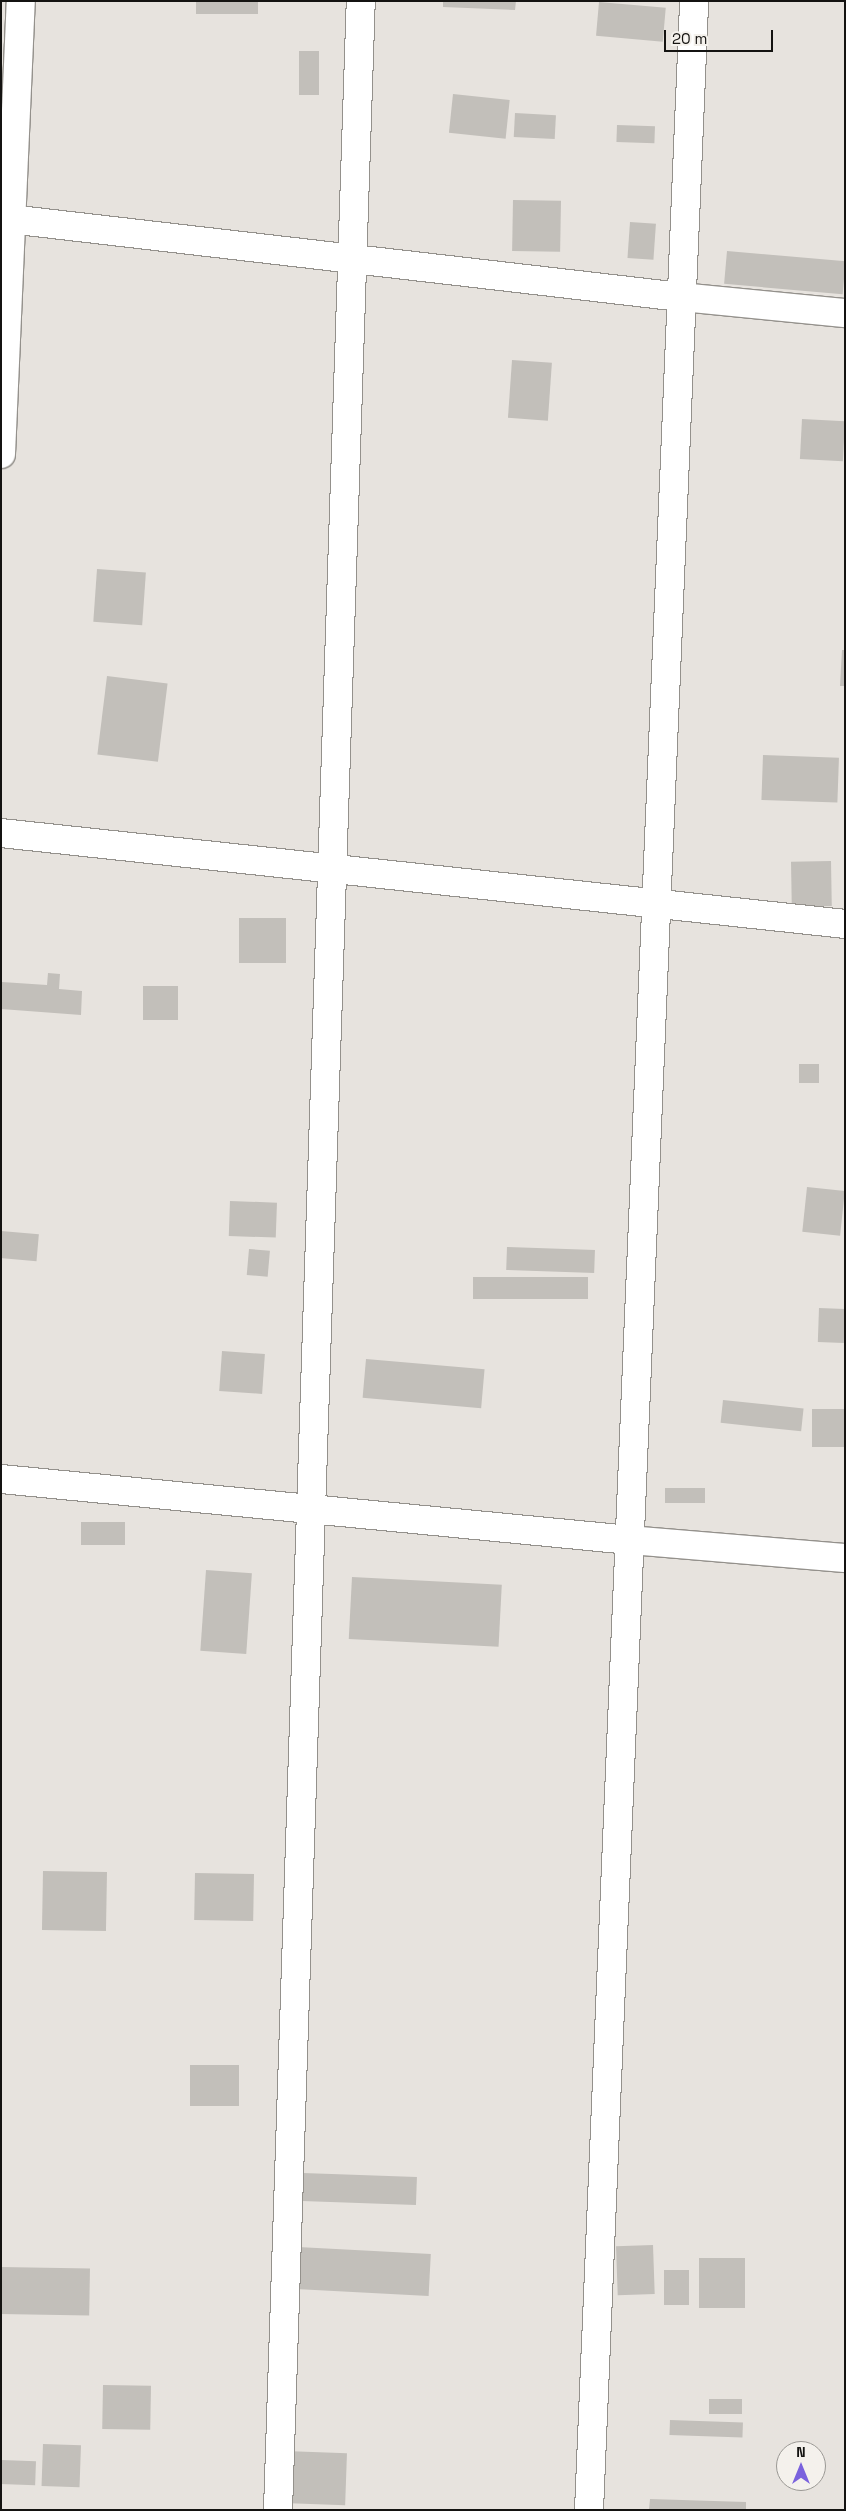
<!DOCTYPE html>
<html>
<head>
<meta charset="utf-8">
<style>
	body { margin:0 }
	#map { position:relative; width:846px; height:2511px; overflow:hidden; background:#e7e3de; font-family:"Space Grotesk",sans-serif }
	div>[style] { position:absolute }
	.building>* { inset:0; background:#c2bfba; transform-origin:0 0 }
	.roads { filter:drop-shadow(1px 0 #94918c) drop-shadow(-1px 0 #94918c) drop-shadow(0 1px #94918c) drop-shadow(0 -1px #94918c) }
	.minor>* { height:28px; margin:-14px; padding:0 14px; transform-origin:14px; border-radius:14px; background:#fff }
	span { translate:-50% -50%; white-space:nowrap; text-align:center; line-height:1.15; -webkit-text-stroke:4.5px #f4f1ec; paint-order:stroke }
	.frame { position:absolute; inset:0; border:2px solid #141311; pointer-events:none }
	.north { position:absolute; left:776px; top:2441px; width:50px; height:50px; box-sizing:border-box; background:#f4f1ec; border:1px solid #9a9894; border-radius:50%; rotate:0deg; font-size:14px; font-weight:700; line-height:20px; text-align:center; color:#141311 }
	.north::after { content:''; display:block; margin:auto; width:18px; height:22px; background:#7a62dd; clip-path:polygon(50% 0,100% 100%,50% 72%,0 100%) }
	.scale { position:absolute; left:664px; top:30px; width:109px; height:22px; box-sizing:border-box; border:2px solid #141311; border-top:0; padding-left:6px; font-size:15px; line-height:18px; white-space:nowrap; color:#141311; -webkit-text-stroke:4px #f4f1ec; paint-order:stroke }
</style>
</head>
<body>
<div id="map">
	<div class="building">
		<div style="left:196px;top:1px;width:62px;height:13px"></div>
		<div style="clip-path:polygon(443px 1px,516px 1px,515px 10px,443px 7px)"></div>
		<div style="left:599px;top:2px;width:67px;height:34px;rotate:5deg"></div>
		<div style="left:299px;top:51px;width:20px;height:44px"></div>
		<div style="left:453px;top:94px;width:57px;height:39px;rotate:6deg"></div>
		<div style="left:515px;top:113px;width:41px;height:24px;rotate:3deg"></div>
		<div style="left:617px;top:125px;width:38px;height:17px;rotate:2deg"></div>
		<div style="left:513px;top:200px;width:48px;height:51px;rotate:1deg"></div>
		<div style="left:630px;top:222px;width:26px;height:36px;rotate:4deg"></div>
		<div style="left:727px;top:251px;width:119px;height:33px;rotate:5deg"></div>
		<div style="left:512px;top:360px;width:40px;height:58px;rotate:4deg"></div>
		<div style="left:802px;top:419px;width:43px;height:40px;rotate:3deg"></div>
		<div style="left:97px;top:569px;width:49px;height:53px;rotate:4deg"></div>
		<div style="clip-path:polygon(842px 650px,845px 650px,845px 686px,840px 686px)"></div>
		<div style="left:107px;top:676px;width:61px;height:79px;rotate:7deg"></div>
		<div style="left:763px;top:755px;width:76px;height:45px;rotate:2deg"></div>
		<div style="left:831px;top:861px;width:45px;height:40px;rotate:89deg"></div>
		<div style="left:286px;top:918px;width:45px;height:47px;rotate:90deg"></div>
		<div style="clip-path:polygon(48px 973px,60px 974px,59px 989px,82px 991px,81px 1015px,1px 1009px,2px 982px,47px 985px)"></div>
		<div style="left:178px;top:986px;width:34px;height:35px;rotate:90deg"></div>
		<div style="left:819px;top:1064px;width:19px;height:20px;rotate:90deg"></div>
		<div style="left:807px;top:1187px;width:38px;height:45px;rotate:6deg"></div>
		<div style="left:230px;top:1201px;width:47px;height:35px;rotate:2deg"></div>
		<div style="left:1px;top:1231px;width:38px;height:27px;rotate:5deg"></div>
		<div style="left:507px;top:1247px;width:88px;height:23px;rotate:2deg"></div>
		<div style="left:249px;top:1249px;width:21px;height:26px;rotate:5deg"></div>
		<div style="left:473px;top:1277px;width:115px;height:22px"></div>
		<div style="left:819px;top:1308px;width:26px;height:34px;rotate:2deg"></div>
		<div style="left:222px;top:1351px;width:43px;height:40px;rotate:4deg"></div>
		<div style="left:366px;top:1359px;width:119px;height:39px;rotate:5deg"></div>
		<div style="left:723px;top:1400px;width:81px;height:23px;rotate:6deg"></div>
		<div style="left:812px;top:1409px;width:33px;height:38px"></div>
		<div style="left:665px;top:1488px;width:40px;height:15px"></div>
		<div style="left:81px;top:1522px;width:44px;height:23px"></div>
		<div style="left:206px;top:1570px;width:46px;height:81px;rotate:4deg"></div>
		<div style="left:352px;top:1577px;width:150px;height:62px;rotate:3deg"></div>
		<div style="left:43px;top:1871px;width:64px;height:59px;rotate:1deg"></div>
		<div style="left:195px;top:1873px;width:59px;height:47px;rotate:1deg"></div>
		<div style="left:190px;top:2065px;width:49px;height:41px"></div>
		<div style="left:303px;top:2173px;width:114px;height:28px;rotate:2deg"></div>
		<div style="left:653px;top:2245px;width:49px;height:37px;rotate:88deg"></div>
		<div style="left:298px;top:2247px;width:133px;height:42px;rotate:3deg"></div>
		<div style="left:699px;top:2258px;width:46px;height:50px"></div>
		<div style="left:1px;top:2267px;width:89px;height:47px;rotate:1deg"></div>
		<div style="left:664px;top:2270px;width:25px;height:35px"></div>
		<div style="left:103px;top:2385px;width:48px;height:44px;rotate:1deg"></div>
		<div style="left:742px;top:2399px;width:15px;height:33px;rotate:90deg"></div>
		<div style="left:670px;top:2420px;width:73px;height:15px;rotate:2deg"></div>
		<div style="left:43px;top:2444px;width:38px;height:42px;rotate:2deg"></div>
		<div style="left:285px;top:2451px;width:62px;height:52px;rotate:2deg"></div>
		<div style="left:1px;top:2460px;width:35px;height:24px;rotate:2deg"></div>
		<div style="clip-path:polygon(650px 2499px,746px 2502px,746px 2510px,649px 2510px)"></div>
	</div>
	<div class="roads">
		<div class="minor">
			<div style="left:1px;top:218px;width:685px;rotate:6.63deg"></div>
			<div style="left:681px;top:297px;width:165px;rotate:5.6deg"></div>
			<div style="left:1px;top:454px;width:453px;rotate:-87.5deg"></div>
			<div style="left:1px;top:833px;width:849px;rotate:6.15deg"></div>
			<div style="left:1px;top:1479px;width:632px;rotate:5.54deg"></div>
			<div style="left:630px;top:1540px;width:216px;rotate:4.8deg"></div>
			<div style="left:278px;top:2510px;width:2510px;rotate:-88.11deg"></div>
			<div style="left:589px;top:2510px;width:2511px;rotate:-87.6deg"></div>
		</div>
	</div>
	<div class="frame"></div>
	<div class="north">N</div>
	<div class="scale">20 m</div>
</div>
</body>
</html>
